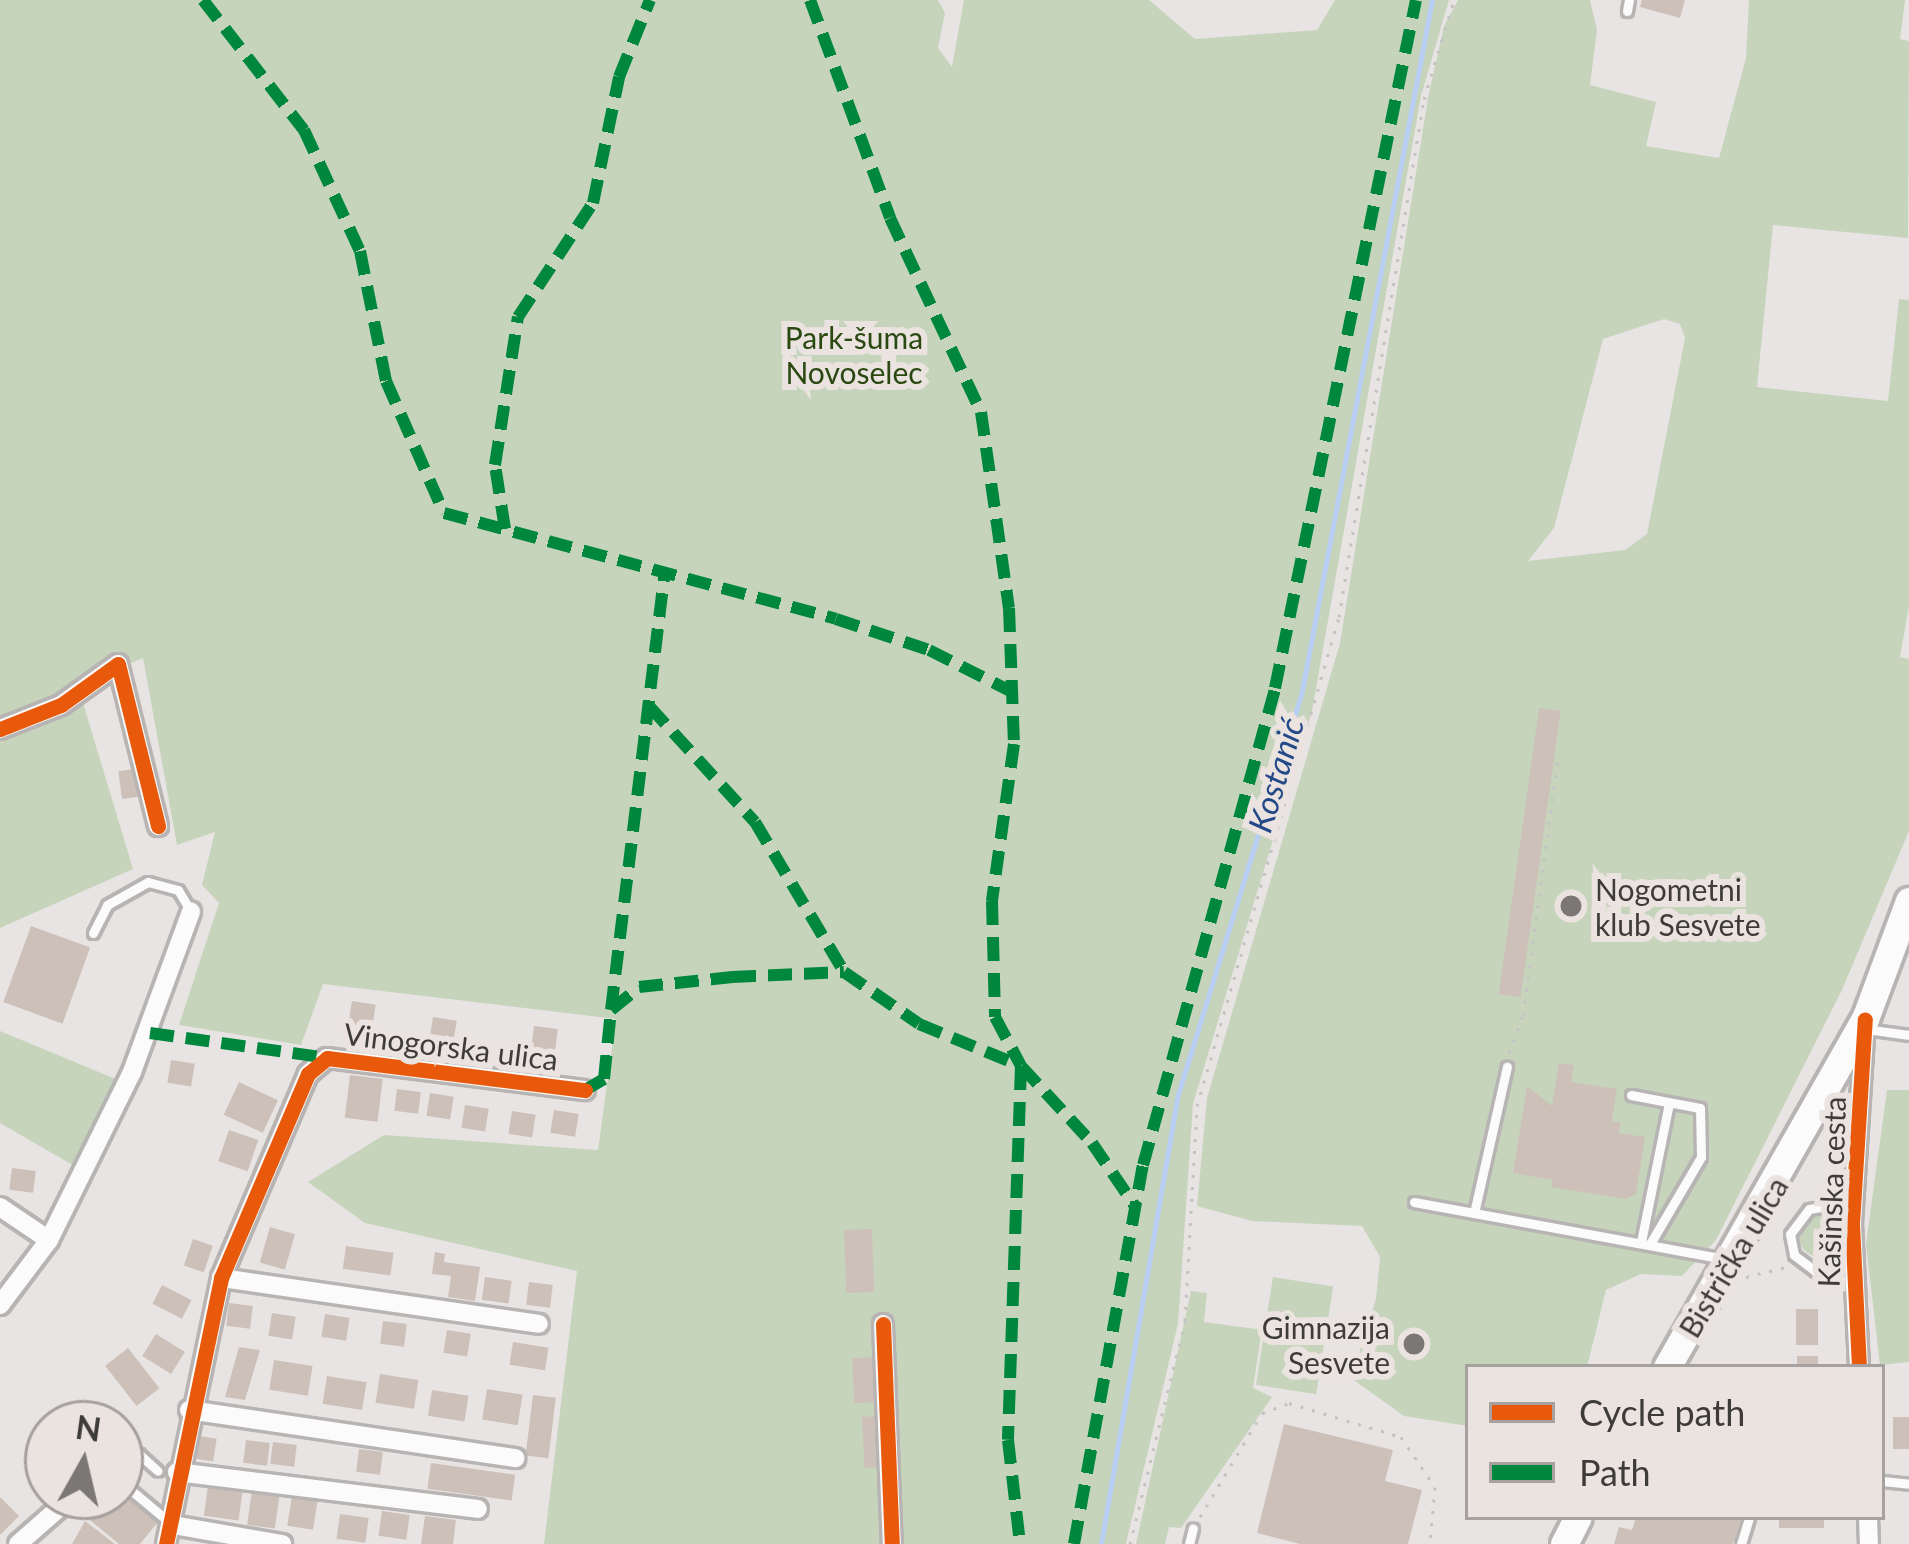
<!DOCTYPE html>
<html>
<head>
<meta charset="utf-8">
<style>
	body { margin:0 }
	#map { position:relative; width:1909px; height:1544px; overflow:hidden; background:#e8e4e3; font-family:Lato,sans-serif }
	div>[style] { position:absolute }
	.green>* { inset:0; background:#c7d4bc; transform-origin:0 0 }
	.round { border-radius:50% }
	.stream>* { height:4.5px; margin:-2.25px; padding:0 2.25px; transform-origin:2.25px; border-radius:2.25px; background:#b8cef2 }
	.building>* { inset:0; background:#cdc0b9; transform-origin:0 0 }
	.path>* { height:3px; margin-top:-1.5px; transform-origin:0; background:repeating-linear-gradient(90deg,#c4c3c2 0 3px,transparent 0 12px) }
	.roads { filter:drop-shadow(3px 0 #b7b4b3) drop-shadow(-3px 0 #b7b4b3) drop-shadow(0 3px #b7b4b3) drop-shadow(0 -3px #b7b4b3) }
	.service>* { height:9px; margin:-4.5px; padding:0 4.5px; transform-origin:4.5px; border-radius:4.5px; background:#fcfbfb }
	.minor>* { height:18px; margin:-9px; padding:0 9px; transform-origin:9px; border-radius:9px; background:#fcfbfb }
	.secondary>* { height:27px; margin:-13.5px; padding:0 13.5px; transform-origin:13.5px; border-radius:13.5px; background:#fcfbfb }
	.quiet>* { height:12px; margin-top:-6px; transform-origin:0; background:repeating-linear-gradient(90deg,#00873e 0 24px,transparent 0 36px) }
	.cycleway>* { height:15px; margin:-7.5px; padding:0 7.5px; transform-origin:7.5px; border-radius:7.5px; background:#e8590c }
	.dots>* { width:33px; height:33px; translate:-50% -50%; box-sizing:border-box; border:6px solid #ebe3e0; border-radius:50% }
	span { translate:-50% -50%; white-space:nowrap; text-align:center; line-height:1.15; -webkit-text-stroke:12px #ebe3e0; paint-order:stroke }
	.park-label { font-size:30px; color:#2a4911 }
	.poi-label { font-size:30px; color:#3e3c3a }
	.left { translate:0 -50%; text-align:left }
	.right { translate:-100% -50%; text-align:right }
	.street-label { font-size:30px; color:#3e3c3a }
	.water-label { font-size:33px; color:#234988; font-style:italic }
	.legend { position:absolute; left:1465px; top:1364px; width:420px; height:156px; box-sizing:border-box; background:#ebe3e0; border:3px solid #a6a09e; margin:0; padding:15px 21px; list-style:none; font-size:36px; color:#3e3c3a }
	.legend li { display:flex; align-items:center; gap:24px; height:60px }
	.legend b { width:60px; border:3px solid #a6a09e }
	.north { position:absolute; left:24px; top:1400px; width:120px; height:120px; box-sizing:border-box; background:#ebe3e0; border:3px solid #a6a09e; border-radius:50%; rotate:8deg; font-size:33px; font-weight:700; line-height:48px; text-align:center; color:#3e3c3a }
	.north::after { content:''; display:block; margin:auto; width:42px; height:54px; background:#7a7775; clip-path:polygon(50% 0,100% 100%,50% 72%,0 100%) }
</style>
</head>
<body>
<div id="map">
	<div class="green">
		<div style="clip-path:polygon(0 0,938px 0,945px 13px,938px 48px,952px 67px,964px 0,1149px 0,1195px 39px,1317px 30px,1335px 0,1449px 0,1421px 96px,1312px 711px,1193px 1104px,1178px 1324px,1126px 1544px,544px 1544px,577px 1271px,365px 1223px,308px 1182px,384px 1135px,598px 1150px,616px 1019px,323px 984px,301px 1045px,179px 1025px,219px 903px,202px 885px,215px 832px,177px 845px,143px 658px,78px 686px,133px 869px,0 928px)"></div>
		<div style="clip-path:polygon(evenodd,1458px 0,1590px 0,1597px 30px,1590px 85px,1656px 102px,1646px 146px,1719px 158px,1746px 58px,1749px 0,1905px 0,1900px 39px,1909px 41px,1908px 238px,1773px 225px,1757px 387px,1888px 401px,1899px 299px,1909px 300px,1909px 606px,1900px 657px,1909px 659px,1909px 831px,1842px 990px,1716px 1240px,1682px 1276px,1641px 1274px,1606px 1290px,1587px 1367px,1468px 1367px,1468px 1426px,1404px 1416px,1351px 1378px,1376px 1299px,1380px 1257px,1362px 1226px,1252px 1221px,1197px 1206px,1207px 1098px,1340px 643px,1428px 98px,1444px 26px,1458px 0,1664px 319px,1680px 324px,1685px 338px,1647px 534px,1625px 550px,1528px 561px,1554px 528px,1603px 339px,1664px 319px)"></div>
		<div style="clip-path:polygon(0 1031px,118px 1080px,76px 1167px,0 1123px)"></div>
		<div style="clip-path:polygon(1856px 1065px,1684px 1367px,1673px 1367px,1849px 1069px)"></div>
		<div style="clip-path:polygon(1887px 1090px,1909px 1090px,1909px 1362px,1880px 1365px,1866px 1244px)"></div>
		<div class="round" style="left:1799px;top:1215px;width:42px;height:42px"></div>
		<div style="left:1273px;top:1277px;width:61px;height:109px;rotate:9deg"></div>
		<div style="clip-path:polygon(1191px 1291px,1207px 1293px,1204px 1322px,1256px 1329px,1263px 1322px,1253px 1388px,1272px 1397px,1181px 1528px,1169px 1527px,1165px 1544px,1136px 1544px)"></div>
	</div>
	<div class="stream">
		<div style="left:1101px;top:1544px;width:452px;rotate:-80.3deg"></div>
		<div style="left:1177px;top:1098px;width:421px;rotate:-72.9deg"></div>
		<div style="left:1301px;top:696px;width:708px;rotate:-79.34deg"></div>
	</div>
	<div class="building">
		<div style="clip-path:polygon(1642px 0,1685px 0,1680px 18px,1640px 7px)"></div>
		<div style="left:1539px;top:708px;width:22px;height:289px;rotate:8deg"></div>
		<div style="left:142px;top:768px;width:28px;height:24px;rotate:82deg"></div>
		<div style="left:31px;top:926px;width:63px;height:81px;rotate:20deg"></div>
		<div style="left:352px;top:1001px;width:24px;height:23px;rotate:9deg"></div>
		<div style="left:433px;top:1017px;width:24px;height:23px;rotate:9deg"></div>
		<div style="left:534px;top:1026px;width:24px;height:22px;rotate:7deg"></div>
		<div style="left:171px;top:1060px;width:24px;height:23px;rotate:9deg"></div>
		<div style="clip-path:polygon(1559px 1063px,1574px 1065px,1571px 1082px,1617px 1089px,1612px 1121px,1620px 1122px,1619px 1133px,1645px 1137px,1636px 1194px,1626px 1199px,1551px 1187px,1553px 1180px,1513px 1173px,1527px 1086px,1552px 1106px)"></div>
		<div style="left:350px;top:1075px;width:33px;height:43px;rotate:7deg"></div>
		<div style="left:239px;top:1082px;width:43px;height:36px;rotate:25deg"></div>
		<div style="left:397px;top:1089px;width:24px;height:22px;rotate:7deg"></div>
		<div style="left:430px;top:1093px;width:24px;height:23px;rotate:9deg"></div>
		<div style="left:465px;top:1105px;width:24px;height:23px;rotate:9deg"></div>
		<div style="left:554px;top:1110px;width:25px;height:23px;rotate:9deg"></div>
		<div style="left:512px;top:1111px;width:24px;height:23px;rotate:9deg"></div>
		<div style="left:229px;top:1130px;width:31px;height:33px;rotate:19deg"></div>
		<div style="left:12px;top:1168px;width:24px;height:22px;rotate:7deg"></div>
		<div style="left:270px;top:1227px;width:26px;height:37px;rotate:16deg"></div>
		<div style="left:872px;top:1229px;width:63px;height:28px;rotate:88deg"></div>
		<div style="left:193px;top:1239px;width:21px;height:28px;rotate:19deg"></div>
		<div style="left:346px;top:1246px;width:48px;height:23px;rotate:8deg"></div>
		<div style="clip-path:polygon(435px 1252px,445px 1254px,444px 1262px,480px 1267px,475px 1301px,448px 1297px,451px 1276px,432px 1274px)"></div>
		<div style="left:485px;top:1277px;width:27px;height:23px;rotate:8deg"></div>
		<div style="left:529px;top:1282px;width:24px;height:23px;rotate:7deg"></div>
		<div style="left:162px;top:1285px;width:33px;height:21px;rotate:27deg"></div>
		<div style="left:229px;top:1303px;width:24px;height:23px;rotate:7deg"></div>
		<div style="left:1796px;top:1309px;width:22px;height:36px"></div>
		<div style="left:272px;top:1313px;width:24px;height:23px;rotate:9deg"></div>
		<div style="left:325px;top:1314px;width:25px;height:23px;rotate:9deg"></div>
		<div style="left:383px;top:1321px;width:24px;height:23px;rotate:7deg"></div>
		<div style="left:447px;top:1330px;width:24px;height:23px;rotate:9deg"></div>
		<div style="left:156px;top:1334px;width:34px;height:26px;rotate:32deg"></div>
		<div style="left:513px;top:1342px;width:36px;height:23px;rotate:9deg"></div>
		<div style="clip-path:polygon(239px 1347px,260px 1350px,245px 1400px,225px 1397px)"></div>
		<div style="left:128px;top:1348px;width:51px;height:29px;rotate:52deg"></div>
		<div style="left:1797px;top:1356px;width:21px;height:11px"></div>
		<div style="left:876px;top:1357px;width:45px;height:24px;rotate:87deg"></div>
		<div style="left:274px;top:1360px;width:39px;height:30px;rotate:9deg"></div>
		<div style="left:380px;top:1374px;width:39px;height:29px;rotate:9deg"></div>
		<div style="left:327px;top:1376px;width:40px;height:28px;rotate:9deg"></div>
		<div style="left:487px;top:1389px;width:36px;height:31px;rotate:9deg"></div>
		<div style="left:432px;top:1390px;width:37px;height:26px;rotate:9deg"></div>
		<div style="left:533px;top:1395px;width:23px;height:61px;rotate:7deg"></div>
		<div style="left:878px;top:1416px;width:51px;height:16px;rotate:87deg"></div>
		<div style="left:1893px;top:1417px;width:16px;height:32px"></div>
		<div style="clip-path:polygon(1284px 1424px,1393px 1450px,1385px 1481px,1422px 1490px,1408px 1544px,1300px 1544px,1257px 1533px)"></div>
		<div style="left:193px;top:1435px;width:24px;height:23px;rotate:9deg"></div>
		<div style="left:246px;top:1440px;width:24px;height:23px;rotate:7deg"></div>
		<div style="left:273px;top:1442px;width:24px;height:22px;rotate:7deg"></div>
		<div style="left:359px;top:1449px;width:24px;height:23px;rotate:7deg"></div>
		<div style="left:431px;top:1463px;width:85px;height:26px;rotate:8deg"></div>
		<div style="left:208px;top:1486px;width:35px;height:30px;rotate:8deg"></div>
		<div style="left:252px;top:1490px;width:28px;height:35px;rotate:8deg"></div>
		<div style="clip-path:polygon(120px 1491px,158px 1522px,140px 1544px,119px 1544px,61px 1496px)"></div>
		<div style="left:292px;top:1496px;width:26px;height:30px;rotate:9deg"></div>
		<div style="clip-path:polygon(0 1497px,19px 1516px,0 1535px)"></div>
		<div style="left:382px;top:1511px;width:28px;height:25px;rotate:8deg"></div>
		<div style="left:340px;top:1514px;width:29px;height:25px;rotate:8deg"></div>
		<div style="clip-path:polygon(425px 1516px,456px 1520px,453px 1544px,421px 1544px)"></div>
		<div style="clip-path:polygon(1636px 1517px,1671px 1520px,1741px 1517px,1733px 1544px,1614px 1544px,1619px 1527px,1632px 1530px)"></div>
		<div style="left:1779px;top:1517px;width:45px;height:11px"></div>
		<div style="clip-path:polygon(85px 1521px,115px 1544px,72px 1544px)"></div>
	</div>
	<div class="path">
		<div style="left:1509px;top:1053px;width:40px;rotate:-69.8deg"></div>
		<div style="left:1523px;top:1015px;width:260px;rotate:-82.3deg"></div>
		<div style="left:1746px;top:1277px;width:44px;rotate:-14.3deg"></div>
		<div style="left:1200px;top:1517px;width:121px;rotate:-59.2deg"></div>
		<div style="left:1262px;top:1413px;width:29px;rotate:-20deg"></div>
		<div style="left:1289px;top:1403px;width:117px;rotate:16.9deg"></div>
		<div style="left:1401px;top:1437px;width:60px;rotate:55.8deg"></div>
		<div style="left:1435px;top:1487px;width:57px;rotate:95deg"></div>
		<div style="left:1130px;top:1544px;width:230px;rotate:-76.1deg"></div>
		<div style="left:1185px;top:1321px;width:215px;rotate:-86.8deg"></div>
		<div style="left:1197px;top:1106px;width:509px;rotate:-73.81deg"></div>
		<div style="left:1339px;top:617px;width:525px;rotate:-80.68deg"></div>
		<div style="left:1424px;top:99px;width:103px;rotate:-73.1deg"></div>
	</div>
	<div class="roads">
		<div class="service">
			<div style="left:1627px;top:11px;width:11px;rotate:-80deg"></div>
			<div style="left:93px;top:933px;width:31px;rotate:-63deg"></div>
			<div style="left:107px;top:905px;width:47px;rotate:-29.3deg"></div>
			<div style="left:148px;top:882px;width:31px;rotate:15deg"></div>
			<div style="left:178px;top:890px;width:26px;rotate:59deg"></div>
			<div style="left:1865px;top:1029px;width:44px;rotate:7.8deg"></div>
			<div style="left:1631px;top:1095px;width:70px;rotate:10.7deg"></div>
			<div style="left:1700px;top:1108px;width:49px;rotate:88.8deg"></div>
			<div style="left:1701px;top:1157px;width:101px;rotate:120.4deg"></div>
			<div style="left:1414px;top:1202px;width:316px;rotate:10.4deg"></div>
			<div style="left:1474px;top:1213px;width:150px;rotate:-77.3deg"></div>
			<div style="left:1848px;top:1219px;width:26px;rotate:-149deg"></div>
			<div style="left:1826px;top:1206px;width:17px;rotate:170deg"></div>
			<div style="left:1809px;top:1209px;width:31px;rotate:127deg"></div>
			<div style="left:1790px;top:1234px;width:21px;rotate:79deg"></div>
			<div style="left:1794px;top:1255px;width:26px;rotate:37deg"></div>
			<div style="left:1815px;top:1271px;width:38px;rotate:-14deg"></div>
			<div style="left:1641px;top:1242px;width:142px;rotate:-78.6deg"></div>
			<div style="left:120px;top:1474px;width:28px;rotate:-46deg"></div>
			<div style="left:139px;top:1454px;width:25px;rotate:42deg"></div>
			<div style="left:120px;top:1481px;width:64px;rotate:39.9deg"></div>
			<div style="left:1882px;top:1481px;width:27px;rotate:6deg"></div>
			<div style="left:1189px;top:1544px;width:16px;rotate:-76deg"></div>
			<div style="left:1741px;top:1544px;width:28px;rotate:-73deg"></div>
		</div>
		<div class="minor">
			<div style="left:0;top:729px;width:66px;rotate:-21.5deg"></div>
			<div style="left:61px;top:705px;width:70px;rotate:-35.7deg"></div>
			<div style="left:118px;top:664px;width:167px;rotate:76.1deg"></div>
			<div style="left:0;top:1207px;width:59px;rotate:34deg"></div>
			<div style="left:221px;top:1278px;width:321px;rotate:8.2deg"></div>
			<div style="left:0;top:1305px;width:81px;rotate:-53deg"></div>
			<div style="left:49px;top:1240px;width:187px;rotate:-63.7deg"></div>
			<div style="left:132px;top:1072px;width:171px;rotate:-69.8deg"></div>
			<div style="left:883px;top:1324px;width:220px;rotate:87.7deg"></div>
			<div style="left:1859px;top:1367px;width:144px;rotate:-92.8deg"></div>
			<div style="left:1852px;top:1223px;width:199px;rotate:-86.3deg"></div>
			<div style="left:189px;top:1410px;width:330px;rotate:8.4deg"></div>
			<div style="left:177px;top:1472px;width:303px;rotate:7deg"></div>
			<div style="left:1868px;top:1517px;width:27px;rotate:88deg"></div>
			<div style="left:173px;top:1525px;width:111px;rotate:9.9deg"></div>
			<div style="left:18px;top:1544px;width:55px;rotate:-41.3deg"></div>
			<div style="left:166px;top:1544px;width:272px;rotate:-78.3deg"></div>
			<div style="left:221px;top:1278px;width:222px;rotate:-66.9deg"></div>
			<div style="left:308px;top:1074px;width:25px;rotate:-40deg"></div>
			<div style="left:327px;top:1058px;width:260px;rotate:7.1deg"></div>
		</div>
		<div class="secondary">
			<div style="left:1667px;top:1367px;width:400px;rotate:-60.4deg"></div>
			<div style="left:1865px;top:1019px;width:126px;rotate:-69.6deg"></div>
			<div style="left:1564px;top:1544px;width:30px;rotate:-63deg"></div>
		</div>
	</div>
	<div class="quiet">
		<div style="left:203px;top:0;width:165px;rotate:52.2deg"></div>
		<div style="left:304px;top:130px;width:133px;rotate:65.2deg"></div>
		<div style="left:360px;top:251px;width:133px;rotate:78.7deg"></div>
		<div style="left:386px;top:381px;width:144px;rotate:66.3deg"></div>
		<div style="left:444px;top:513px;width:406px;rotate:15.1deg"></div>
		<div style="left:836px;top:619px;width:98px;rotate:18.4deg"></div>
		<div style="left:929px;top:650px;width:93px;rotate:26.8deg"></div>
		<div style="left:810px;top:0;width:232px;rotate:69.8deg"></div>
		<div style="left:890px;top:218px;width:214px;rotate:64.9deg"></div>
		<div style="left:981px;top:412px;width:198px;rotate:81.9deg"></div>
		<div style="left:1009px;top:608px;width:136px;rotate:87.9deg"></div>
		<div style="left:1014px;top:744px;width:159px;rotate:98deg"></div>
		<div style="left:992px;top:901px;width:116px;rotate:88.5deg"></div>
		<div style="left:995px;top:1017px;width:55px;rotate:62deg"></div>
		<div style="left:1021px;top:1066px;width:105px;rotate:47.3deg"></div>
		<div style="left:1092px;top:1143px;width:76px;rotate:55.7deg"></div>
		<div style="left:505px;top:529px;width:65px;rotate:-98.9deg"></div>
		<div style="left:495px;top:465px;width:150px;rotate:-81.2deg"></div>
		<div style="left:518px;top:317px;width:136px;rotate:-56.7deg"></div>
		<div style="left:593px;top:203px;width:129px;rotate:-78.3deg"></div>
		<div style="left:619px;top:77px;width:83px;rotate:-68.1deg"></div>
		<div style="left:649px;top:706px;width:157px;rotate:47.6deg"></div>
		<div style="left:755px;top:822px;width:174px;rotate:59.3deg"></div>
		<div style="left:611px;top:1010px;width:441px;rotate:-83deg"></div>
		<div style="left:150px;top:1033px;width:179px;rotate:8deg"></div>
		<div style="left:585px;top:1090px;width:22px;rotate:-30deg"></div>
		<div style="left:604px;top:1079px;width:69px;rotate:-84.2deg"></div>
		<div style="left:611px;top:1010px;width:36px;rotate:-39deg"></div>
		<div style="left:639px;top:987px;width:94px;rotate:-6.1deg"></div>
		<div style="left:732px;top:977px;width:112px;rotate:-2.6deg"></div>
		<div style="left:844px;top:972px;width:91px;rotate:34.7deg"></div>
		<div style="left:919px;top:1024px;width:110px;rotate:22.4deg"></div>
		<div style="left:1021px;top:1066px;width:374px;rotate:92deg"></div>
		<div style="left:1008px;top:1440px;width:105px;rotate:83.4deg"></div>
		<div style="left:1074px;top:1544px;width:385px;rotate:-79.7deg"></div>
		<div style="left:1143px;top:1165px;width:495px;rotate:-74.5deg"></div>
		<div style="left:1275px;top:688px;width:702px;rotate:-78.42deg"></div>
	</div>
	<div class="cycleway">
		<div style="left:0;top:729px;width:66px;rotate:-21.5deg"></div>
		<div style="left:61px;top:705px;width:70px;rotate:-35.7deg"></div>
		<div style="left:118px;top:664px;width:167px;rotate:76.1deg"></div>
		<div style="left:883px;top:1324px;width:220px;rotate:87.7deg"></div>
		<div style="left:1859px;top:1367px;width:144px;rotate:-92.8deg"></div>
		<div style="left:1852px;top:1223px;width:204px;rotate:-86.4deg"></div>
		<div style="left:166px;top:1544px;width:272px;rotate:-78.3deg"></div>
		<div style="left:221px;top:1278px;width:222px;rotate:-66.9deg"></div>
		<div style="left:308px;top:1074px;width:25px;rotate:-40deg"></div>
		<div style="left:327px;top:1058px;width:260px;rotate:7.1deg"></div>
	</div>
	<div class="dots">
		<div style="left:1571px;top:906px;background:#7a7775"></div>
		<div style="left:1414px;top:1344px;background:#7a7775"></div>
	</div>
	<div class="park-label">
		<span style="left:854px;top:354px">Park-šuma<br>Novoselec</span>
	</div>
	<div class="poi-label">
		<span class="left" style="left:1595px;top:906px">Nogometni<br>klub Sesvete</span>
		<span class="right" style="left:1390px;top:1344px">Gimnazija<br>Sesvete</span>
	</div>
	<div class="street-label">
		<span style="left:451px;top:1046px;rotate:7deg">Vinogorska ulica</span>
		<span style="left:1831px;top:1192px;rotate:-88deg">Kašinska cesta</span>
		<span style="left:1733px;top:1257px;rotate:-59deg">Bistrička ulica</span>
	</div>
	<div class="water-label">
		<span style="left:1276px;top:775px;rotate:-73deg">Kostanić</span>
	</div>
	<ul class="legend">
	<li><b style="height:15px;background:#e8590c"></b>Cycle path</li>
	<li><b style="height:15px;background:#00873e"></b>Path</li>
	</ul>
	<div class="north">N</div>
</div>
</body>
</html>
